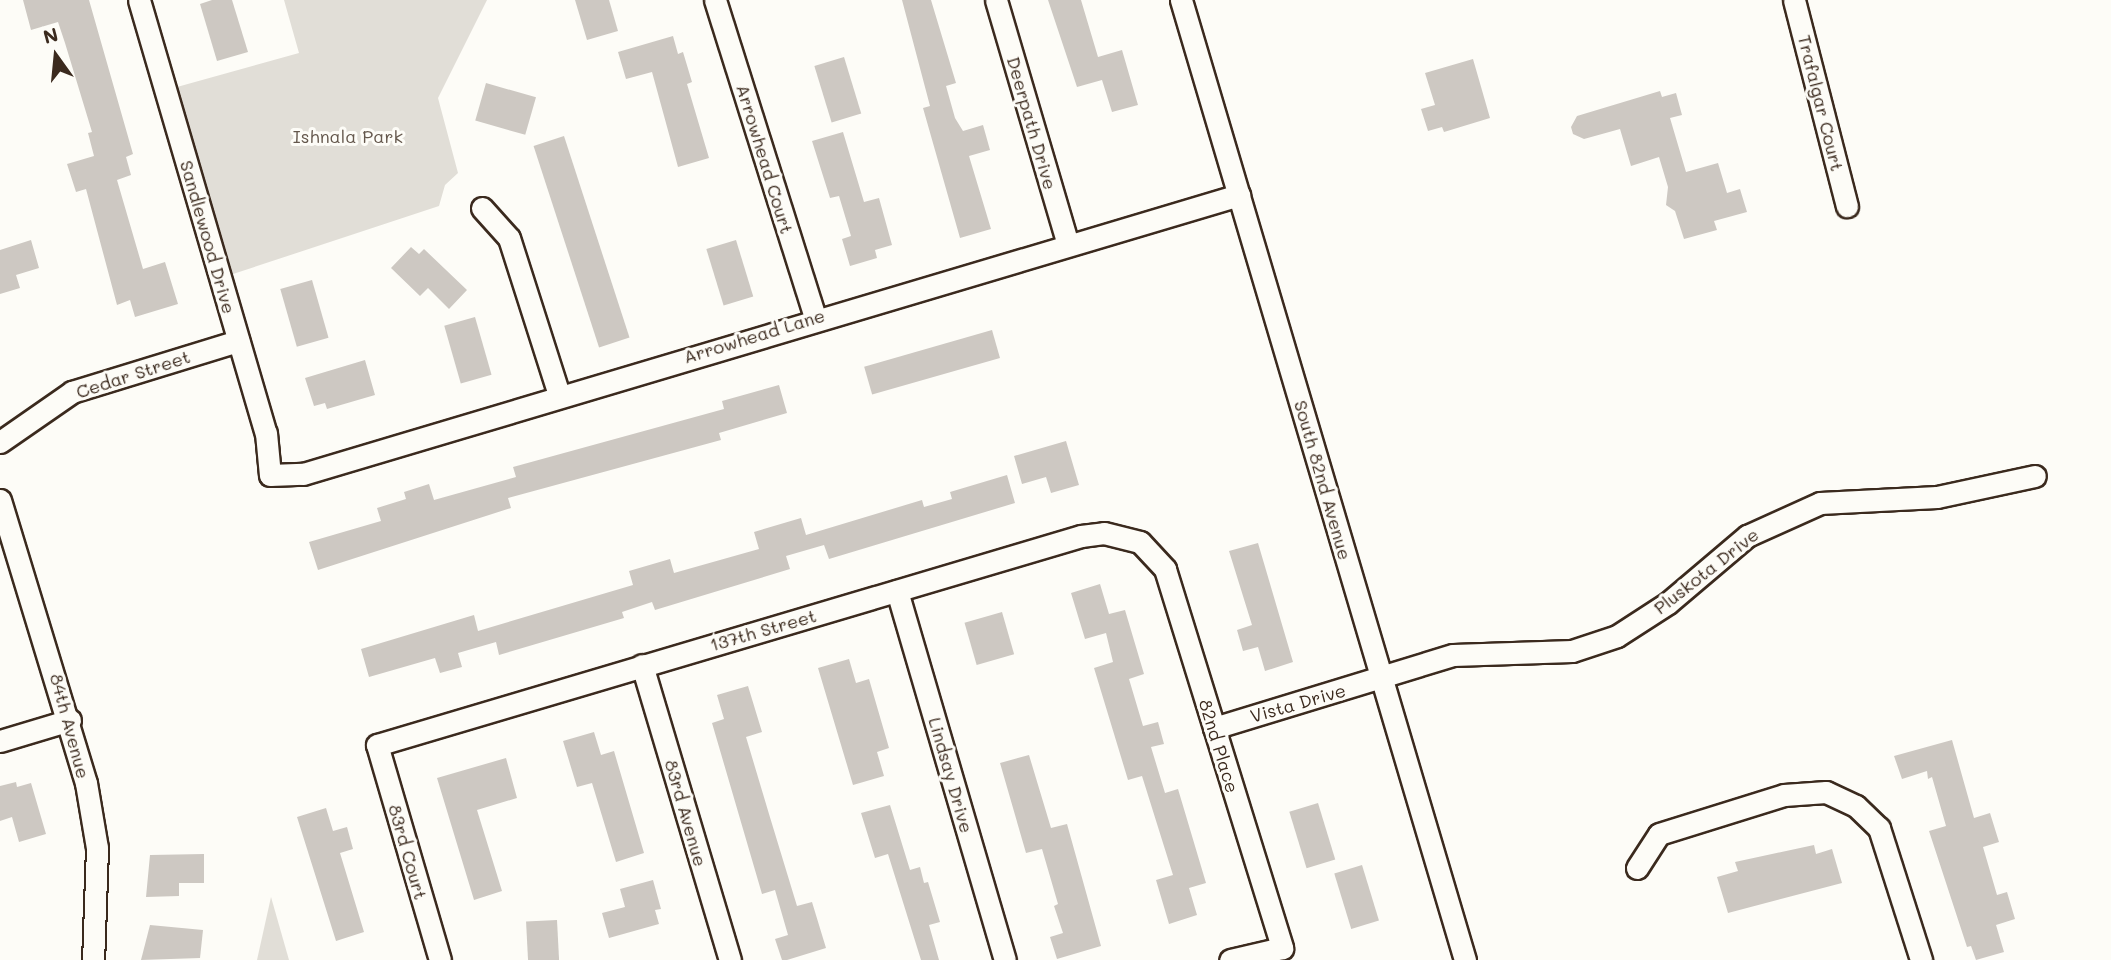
<!DOCTYPE html>
<html>
<head>
<meta charset="utf-8">
<style>
	body { margin:0 }
	#map { position:relative; width:2111px; height:960px; overflow:hidden; background:#fdfcf7; font-family:Mali,sans-serif }
	div>[style] { position:absolute }
	.green>* { inset:0; background:#e1ded7 }
	.building>* { inset:0; background:#cdc8c2; transform-origin:0 0 }
	.roads { filter:drop-shadow(2px 0 #3b2a1e) drop-shadow(-2px 0 #3b2a1e) drop-shadow(0 2px #3b2a1e) drop-shadow(0 -2px #3b2a1e) }
	.minor>* { height:21px; margin:-10.5px; padding:0 10.5px; transform-origin:10.5px; border-radius:10.5px; background:#fdfcf7 }
	span { translate:-50% -50%; white-space:nowrap; text-align:center; line-height:1.15; -webkit-text-stroke:6px #fdfcf7; paint-order:stroke }
	.street-label { font-size:18px; color:#3b2a1e }
	.park-label { font-size:18px; color:#64574c }
	.north { position:absolute; left:21px; top:21px; width:70px; height:70px; -webkit-text-stroke:5px #fdfcf7; paint-order:stroke; rotate:345deg; font-size:19px; font-weight:700; line-height:28px; text-align:center; color:#3b2a1e }
	.north::after { content:''; display:block; margin:auto; width:24px; height:32px; background:#3b2a1e; clip-path:polygon(50% 0,100% 100%,50% 72%,0 100%) }
</style>
</head>
<body>
<div id="map">
	<div class="green">
		<div style="clip-path:polygon(284px 0,487px 0,438px 98px,458px 173px,445px 185px,439px 206px,233px 274px,177px 87px,299px 53px)"></div>
		<div style="clip-path:polygon(271px 897px,289px 960px,257px 960px)"></div>
	</div>
	<div class="building">
		<div style="clip-path:polygon(23px 0,89px 0,133px 154px,126px 157px,131px 175px,117px 180px,143px 269px,165px 262px,178px 304px,135px 317px,130px 300px,117px 305px,86px 189px,76px 192px,67px 164px,94px 156px,88px 133px,92px 132px,65px 43px,58px 22px,31px 30px)"></div>
		<div style="clip-path:polygon(212px 0,232px 0,248px 52px,217px 61px,200px 4px)"></div>
		<div style="clip-path:polygon(575px 0,609px 0,618px 31px,587px 40px)"></div>
		<div style="clip-path:polygon(902px 0,931px 0,956px 83px,946px 86px,955px 118px,963px 131px,983px 125px,990px 150px,969px 156px,991px 229px,960px 238px,923px 108px,930px 106px)"></div>
		<div style="clip-path:polygon(1048px 0,1081px 0,1098px 57px,1122px 50px,1138px 105px,1112px 112px,1102px 80px,1077px 87px)"></div>
		<div style="clip-path:polygon(673px 36px,678px 54px,683px 52px,692px 82px,687px 84px,709px 158px,678px 167px,652px 72px,626px 79px,618px 52px)"></div>
		<div style="left:844px;top:57px;width:59px;height:31px;rotate:73deg"></div>
		<div style="clip-path:polygon(1473px 59px,1490px 118px,1444px 132px,1442px 127px,1428px 131px,1421px 109px,1435px 105px,1425px 73px)"></div>
		<div style="left:486px;top:83px;width:52px;height:39px;rotate:16deg"></div>
		<div style="clip-path:polygon(1660px 91px,1662px 97px,1676px 93px,1682px 115px,1670px 118px,1686px 172px,1718px 163px,1727px 193px,1740px 189px,1747px 212px,1714px 221px,1717px 230px,1684px 239px,1675px 211px,1666px 205px,1668px 187px,1659px 157px,1631px 166px,1620px 129px,1584px 139px,1573px 134px,1571px 127px,1577px 116px)"></div>
		<div style="clip-path:polygon(843px 132px,864px 202px,879px 198px,892px 245px,875px 250px,877px 258px,850px 266px,842px 239px,851px 236px,839px 196px,830px 198px,812px 141px)"></div>
		<div style="left:564px;top:136px;width:212px;height:32px;rotate:72deg"></div>
		<div style="clip-path:polygon(31px 240px,39px 268px,16px 275px,20px 288px,0 294px,0 250px)"></div>
		<div style="left:736px;top:240px;width:59px;height:31px;rotate:73deg"></div>
		<div style="clip-path:polygon(411px 247px,419px 254px,424px 249px,467px 290px,449px 309px,428px 288px,420px 296px,391px 268px)"></div>
		<div style="left:312px;top:280px;width:60px;height:33px;rotate:74deg"></div>
		<div style="left:475px;top:317px;width:60px;height:32px;rotate:74deg"></div>
		<div style="left:992px;top:330px;width:29px;height:133px;rotate:74deg"></div>
		<div style="clip-path:polygon(365px 360px,375px 395px,327px 409px,325px 403px,314px 406px,305px 378px)"></div>
		<div style="clip-path:polygon(779px 385px,787px 413px,719px 433px,721px 440px,508px 498px,511px 508px,318px 570px,309px 542px,381px 521px,377px 508px,406px 499px,404px 492px,429px 484px,434px 500px,516px 477px,513px 467px,724px 409px,722px 401px)"></div>
		<div style="clip-path:polygon(1066px 441px,1079px 485px,1051px 493px,1046px 477px,1022px 484px,1014px 456px)"></div>
		<div style="clip-path:polygon(1007px 475px,1015px 503px,829px 559px,824px 545px,786px 556px,790px 569px,655px 610px,652px 602px,622px 612px,624px 618px,499px 655px,496px 642px,458px 653px,462px 667px,440px 673px,435px 658px,369px 677px,361px 649px,474px 615px,478px 631px,633px 585px,629px 571px,670px 559px,674px 573px,759px 549px,754px 532px,801px 518px,806px 535px,922px 500px,924px 507px,952px 499px,950px 492px)"></div>
		<div style="clip-path:polygon(1258px 543px,1293px 662px,1265px 671px,1258px 647px,1243px 651px,1237px 630px,1252px 625px,1229px 551px)"></div>
		<div style="clip-path:polygon(1100px 584px,1109px 614px,1125px 610px,1144px 674px,1129px 679px,1143px 726px,1158px 722px,1164px 744px,1151px 747px,1165px 793px,1178px 789px,1206px 883px,1189px 888px,1197px 915px,1169px 924px,1156px 880px,1173px 875px,1142px 776px,1128px 780px,1094px 668px,1113px 662px,1106px 633px,1085px 639px,1071px 593px)"></div>
		<div style="left:1002px;top:612px;width:44px;height:39px;rotate:74deg"></div>
		<div style="clip-path:polygon(849px 659px,856px 683px,869px 679px,889px 748px,877px 752px,884px 776px,853px 785px,818px 668px)"></div>
		<div style="clip-path:polygon(748px 686px,762px 732px,746px 737px,769px 814px,797px 906px,812px 902px,826px 948px,787px 960px,782px 960px,775px 939px,788px 935px,775px 890px,762px 894px,712px 723px,724px 719px,717px 695px)"></div>
		<div style="clip-path:polygon(594px 732px,601px 755px,614px 751px,644px 853px,616px 862px,592px 783px,577px 787px,563px 741px)"></div>
		<div style="clip-path:polygon(1952px 740px,1974px 818px,1990px 813px,1999px 842px,1983px 847px,1997px 895px,2007px 892px,2015px 919px,1996px 925px,2004px 952px,1976px 960px,1971px 946px,1967px 947px,1929px 831px,1946px 826px,1932px 777px,1928px 779px,1927px 771px,1902px 779px,1894px 756px)"></div>
		<div style="clip-path:polygon(1029px 755px,1051px 828px,1067px 824px,1101px 946px,1057px 959px,1050px 937px,1063px 933px,1054px 906px,1058px 904px,1042px 849px,1026px 853px,1000px 763px)"></div>
		<div style="clip-path:polygon(506px 758px,517px 798px,477px 810px,502px 891px,474px 900px,437px 778px)"></div>
		<div style="clip-path:polygon(16px 782px,17px 787px,31px 783px,46px 834px,19px 842px,12px 817px,0 821px,0 786px)"></div>
		<div style="left:1318px;top:803px;width:59px;height:30px;rotate:73deg"></div>
		<div style="clip-path:polygon(890px 805px,910px 870px,920px 867px,924px 883px,928px 882px,940px 922px,929px 925px,939px 960px,921px 960px,888px 854px,875px 858px,861px 813px)"></div>
		<div style="clip-path:polygon(326px 808px,333px 831px,347px 827px,353px 849px,340px 853px,364px 932px,336px 941px,297px 817px)"></div>
		<div style="clip-path:polygon(1814px 845px,1816px 854px,1832px 849px,1842px 883px,1728px 913px,1717px 877px,1738px 871px,1735px 862px)"></div>
		<div style="clip-path:polygon(204px 854px,204px 883px,179px 883px,179px 896px,146px 897px,150px 855px)"></div>
		<div style="left:1362px;top:865px;width:58px;height:29px;rotate:73deg"></div>
		<div style="clip-path:polygon(653px 880px,661px 909px,655px 910px,659px 924px,609px 938px,602px 913px,625px 907px,620px 889px)"></div>
		<div style="left:557px;top:920px;width:40px;height:31px;rotate:87deg"></div>
		<div style="clip-path:polygon(150px 925px,203px 930px,200px 958px,141px 960px)"></div>
	</div>
	<div class="roads">
		<div class="minor">
			<div style="left:139px;top:0;width:451px;rotate:73.7deg"></div>
			<div style="left:266px;top:433px;width:42px;rotate:84.6deg"></div>
			<div style="left:270px;top:475px;width:33px;rotate:-2deg"></div>
			<div style="left:303px;top:474px;width:977px;rotate:-16.6deg"></div>
			<div style="left:715px;top:0;width:333px;rotate:72.5deg"></div>
			<div style="left:996px;top:0;width:255px;rotate:73.6deg"></div>
			<div style="left:1181px;top:0;width:1001px;rotate:73.52deg"></div>
			<div style="left:1794px;top:0;width:213px;rotate:75.6deg"></div>
			<div style="left:482px;top:208px;width:40px;rotate:48deg"></div>
			<div style="left:509px;top:238px;width:165px;rotate:72.3deg"></div>
			<div style="left:0;top:442px;width:88px;rotate:-34.8deg"></div>
			<div style="left:72px;top:392px;width:174px;rotate:-17.1deg"></div>
			<div style="left:0;top:500px;width:296px;rotate:73.1deg"></div>
			<div style="left:86px;top:783px;width:66px;rotate:80.4deg"></div>
			<div style="left:97px;top:848px;width:112px;rotate:92deg"></div>
			<div style="left:897px;top:591px;width:384px;rotate:73.7deg"></div>
			<div style="left:642px;top:665px;width:308px;rotate:73.4deg"></div>
			<div style="left:1214px;top:728px;width:250px;rotate:-17deg"></div>
			<div style="left:1453px;top:655px;width:119px;rotate:-1.9deg"></div>
			<div style="left:1572px;top:651px;width:47px;rotate:-18.4deg"></div>
			<div style="left:1617px;top:636px;width:61px;rotate:-32.9deg"></div>
			<div style="left:1668px;top:603px;width:104px;rotate:-40.3deg"></div>
			<div style="left:1747px;top:536px;width:80px;rotate:-24.3deg"></div>
			<div style="left:1820px;top:503px;width:117px;rotate:-2.9deg"></div>
			<div style="left:1937px;top:497px;width:100px;rotate:-12.1deg"></div>
			<div style="left:0;top:741px;width:73px;rotate:-16.7deg"></div>
			<div style="left:1637px;top:868px;width:40px;rotate:-57.1deg"></div>
			<div style="left:1659px;top:834px;width:131px;rotate:-17.3deg"></div>
			<div style="left:1784px;top:795px;width:42px;rotate:-4.1deg"></div>
			<div style="left:1826px;top:792px;width:33px;rotate:25deg"></div>
			<div style="left:1856px;top:806px;width:32px;rotate:44deg"></div>
			<div style="left:1879px;top:828px;width:139px;rotate:72.3deg"></div>
			<div style="left:440px;top:960px;width:224px;rotate:-106.3deg"></div>
			<div style="left:377px;top:745px;width:734px;rotate:-16.53deg"></div>
			<div style="left:1081px;top:536px;width:23px;rotate:-7deg"></div>
			<div style="left:1104px;top:533px;width:37px;rotate:14deg"></div>
			<div style="left:1140px;top:542px;width:37px;rotate:47deg"></div>
			<div style="left:1165px;top:569px;width:397px;rotate:72.8deg"></div>
			<div style="left:1282px;top:948px;width:53px;rotate:167deg"></div>
		</div>
	</div>
	<div class="street-label">
		<span style="left:1821px;top:103px;rotate:76deg">Trafalgar Court</span>
		<span style="left:1032px;top:123px;rotate:74deg">Deerpath Drive</span>
		<span style="left:765px;top:159px;rotate:73deg">Arrowhead Court</span>
		<span style="left:208px;top:237px;rotate:74deg">Sandlewood Drive</span>
		<span style="left:754px;top:336px;rotate:-17deg">Arrowhead Lane</span>
		<span style="left:133px;top:374px;rotate:-18deg">Cedar Street</span>
		<span style="left:1323px;top:480px;rotate:74deg">South 82nd Avenue</span>
		<span style="left:1706px;top:571px;rotate:-38deg">Pluskota Drive</span>
		<span style="left:763px;top:630px;rotate:-16deg">137th Street</span>
		<span style="left:1298px;top:703px;rotate:-16deg">Vista Drive</span>
		<span style="left:70px;top:726px;rotate:75deg">84th Avenue</span>
		<span style="left:1219px;top:746px;rotate:73deg">82nd Place</span>
		<span style="left:951px;top:775px;rotate:74deg">Lindsay Drive</span>
		<span style="left:686px;top:813px;rotate:74deg">83rd Avenue</span>
		<span style="left:408px;top:852px;rotate:74deg">83rd Court</span>
	</div>
	<div class="park-label">
		<span style="left:348px;top:136px">Ishnala Park</span>
	</div>
	<div class="north">N</div>
</div>
</body>
</html>
